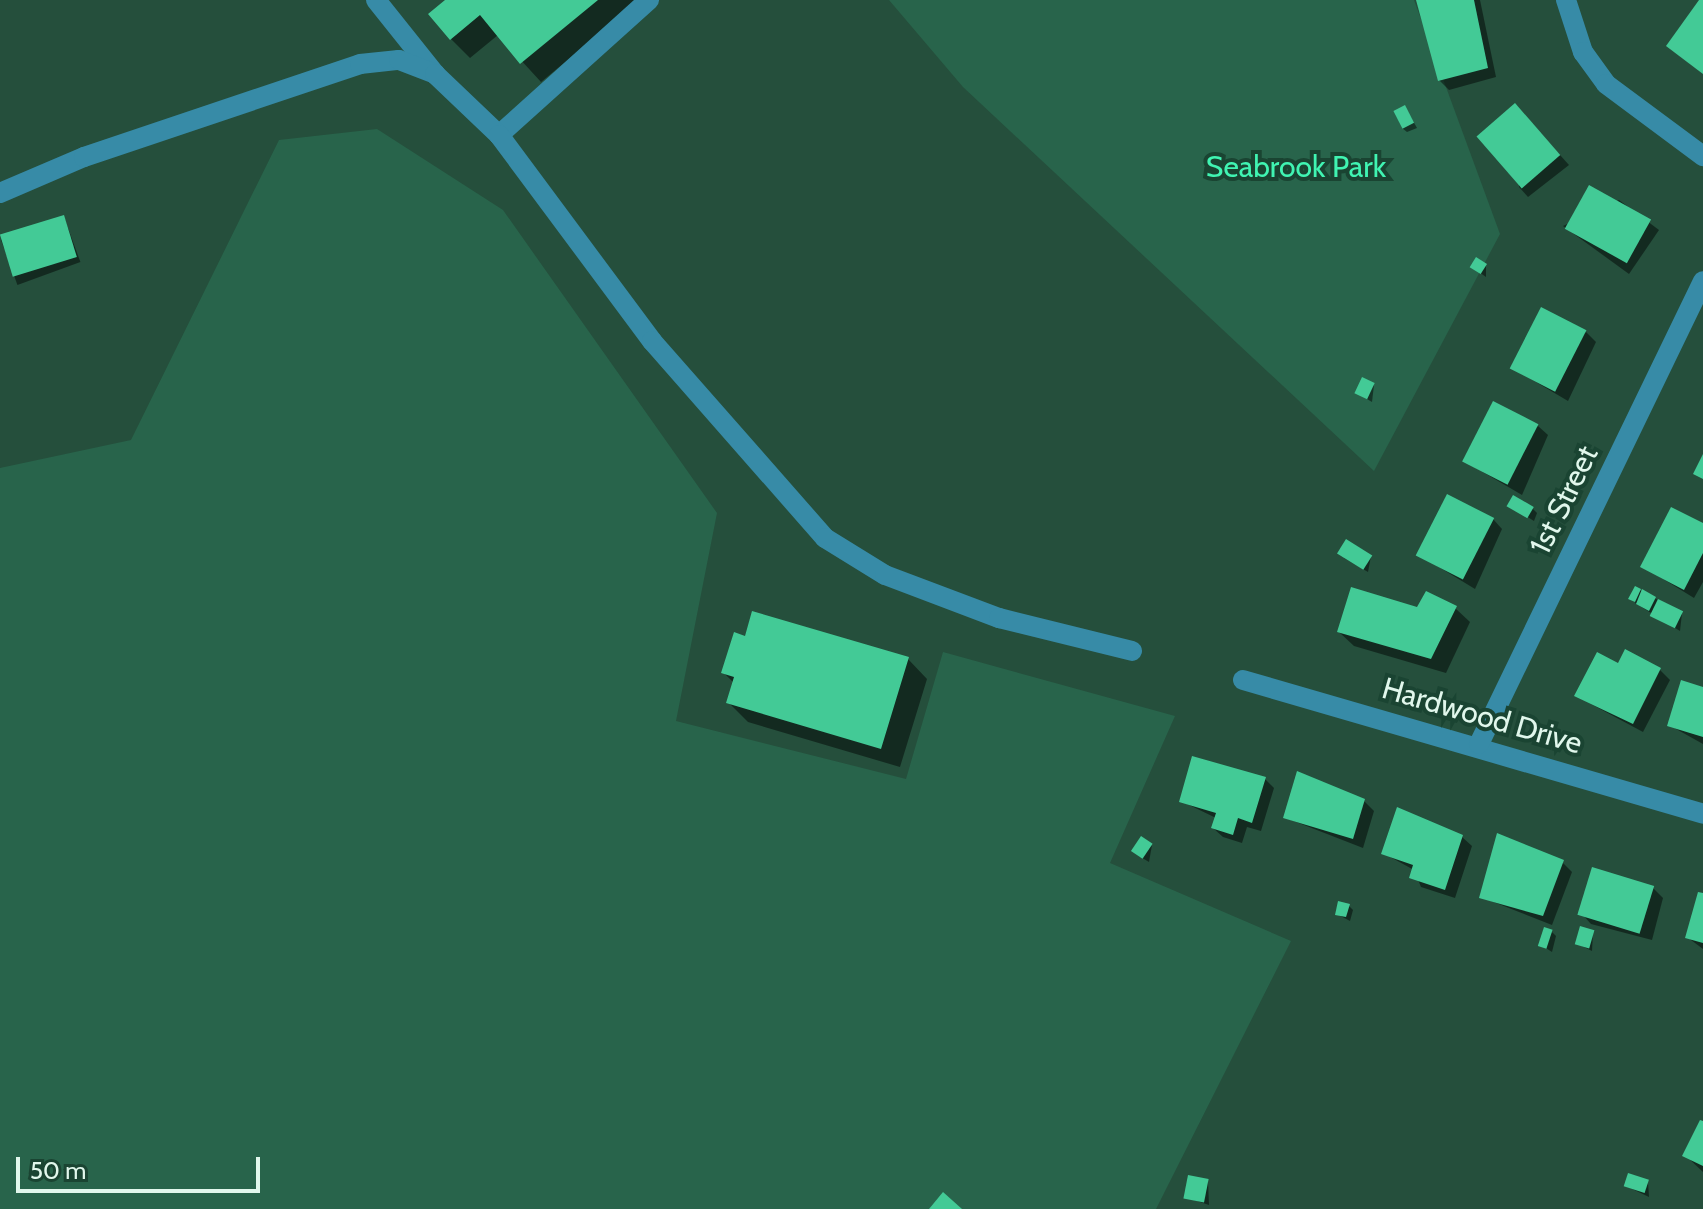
<!DOCTYPE html>
<html>
<head>
<meta charset="utf-8">
<style>
	body { margin:0 }
	#map { position:relative; width:1703px; height:1209px; overflow:hidden; background:#254f3c; font-family:Cabin,sans-serif }
	div>[style] { position:absolute }
	.green>* { inset:0; background:#28644b }
	.shadow>* { inset:0; background:#0007; transform-origin:0 0 }
	.building>* { inset:0; background:#43ca96; transform-origin:0 0 }
	.minor>* { height:20px; margin:-10px; padding:0 10px; transform-origin:10px; border-radius:10px; background:#378ba7 }
	span { translate:-50% -50%; white-space:nowrap; text-align:center; line-height:1.15; -webkit-text-stroke:8px #1a4432; paint-order:stroke }
	.park-label { font-size:30px; color:#40f4b2 }
	.street-label { font-size:30px; color:#e1f7ec }
	.scale { position:absolute; left:16px; top:1157px; width:244px; height:36px; box-sizing:border-box; border:4px solid #e1f7ec; border-top:0; padding-left:10px; font-size:24px; line-height:28px; white-space:nowrap; color:#e1f7ec; -webkit-text-stroke:6px #1a4432; paint-order:stroke }
</style>
</head>
<body>
<div id="map">
	<div class="green">
		<div style="clip-path:polygon(889px 0,1414px 0,1500px 234px,1374px 471px,963px 87px)"></div>
		<div style="clip-path:polygon(377px 129px,503px 210px,717px 513px,676px 721px,906px 779px,943px 652px,1175px 716px,1110px 863px,1291px 941px,1156px 1209px,0 1209px,0 468px,131px 440px,279px 140px)"></div>
	</div>
	<div class="shadow">
		<div style="clip-path:polygon(448px 0,640px 0,541px 82px,498px 35px,470px 58px,451px 39px)"></div>
		<div style="clip-path:polygon(1418px 0,1480px 0,1496px 77px,1449px 90px,1439px 80px)"></div>
		<div style="clip-path:polygon(1405px 107px,1417px 128px,1407px 132px,1402px 128px)"></div>
		<div style="clip-path:polygon(1524px 115px,1569px 165px,1528px 197px,1519px 187px)"></div>
		<div style="clip-path:polygon(1619px 200px,1659px 230px,1629px 274px,1563px 226px)"></div>
		<div style="left:64px;top:217px;width:48px;height:67px;rotate:70deg"></div>
		<div style="clip-path:polygon(1486px 266px,1486px 277px,1472px 267px)"></div>
		<div style="clip-path:polygon(1586px 332px,1596px 342px,1568px 401px,1512px 368px)"></div>
		<div style="clip-path:polygon(1374px 385px,1372px 402px,1357px 393px)"></div>
		<div style="clip-path:polygon(1538px 426px,1548px 435px,1522px 495px,1464px 461px)"></div>
		<div style="clip-path:polygon(1510px 506px,1533px 509px,1537px 513px,1534px 521px)"></div>
		<div style="clip-path:polygon(1493px 519px,1502px 529px,1475px 589px,1419px 555px)"></div>
		<div style="clip-path:polygon(1703px 525px,1703px 582px,1694px 598px,1642px 566px)"></div>
		<div style="clip-path:polygon(1371px 556px,1368px 572px,1344px 558px)"></div>
		<div style="clip-path:polygon(1636px 588px,1682px 613px,1680px 631px,1635px 603px)"></div>
		<div style="clip-path:polygon(1455px 608px,1470px 622px,1446px 673px,1354px 646px,1339px 632px,1418px 609px)"></div>
		<div style="clip-path:polygon(908px 659px,927px 679px,900px 767px,748px 722px,728px 702px,734px 683px,724px 673px)"></div>
		<div style="clip-path:polygon(1618px 666px,1660px 670px,1670px 680px,1643px 732px,1576px 696px)"></div>
		<div style="clip-path:polygon(1703px 689px,1703px 744px,1669px 725px)"></div>
		<div style="clip-path:polygon(1265px 779px,1274px 788px,1261px 831px,1247px 827px,1242px 843px,1223px 837px,1213px 828px,1216px 818px,1181px 801px)"></div>
		<div style="clip-path:polygon(1364px 801px,1374px 811px,1363px 848px,1286px 818px)"></div>
		<div style="clip-path:polygon(1462px 837px,1472px 846px,1455px 898px,1421px 887px,1414px 870px,1383px 853px)"></div>
		<div style="clip-path:polygon(1152px 845px,1149px 862px,1139px 856px)"></div>
		<div style="clip-path:polygon(1562px 862px,1572px 872px,1552px 925px,1481px 897px)"></div>
		<div style="clip-path:polygon(1653px 888px,1663px 898px,1652px 940px,1591px 924px,1582px 914px)"></div>
		<div style="clip-path:polygon(1703px 896px,1703px 949px,1687px 937px)"></div>
		<div style="clip-path:polygon(1349px 906px,1353px 910px,1350px 921px,1337px 914px)"></div>
		<div style="clip-path:polygon(1552px 932px,1556px 936px,1552px 952px,1541px 945px)"></div>
		<div style="clip-path:polygon(1593px 932px,1592px 951px,1576px 943px)"></div>
		<div style="clip-path:polygon(1703px 1123px,1703px 1172px,1685px 1155px)"></div>
		<div style="clip-path:polygon(1208px 1181px,1209px 1205px,1185px 1197px)"></div>
		<div style="clip-path:polygon(1648px 1182px,1649px 1197px,1626px 1186px)"></div>
	</div>
	<div class="building">
		<div style="clip-path:polygon(445px 0,598px 0,520px 64px,480px 15px,450px 40px,428px 14px)"></div>
		<div style="clip-path:polygon(1416px 0,1474px 0,1488px 68px,1438px 81px)"></div>
		<div style="clip-path:polygon(1699px 0,1703px 0,1703px 74px,1666px 46px)"></div>
		<div style="left:1515px;top:103px;width:69px;height:51px;rotate:49deg"></div>
		<div style="left:1405px;top:105px;width:20px;height:13px;rotate:63deg"></div>
		<div style="left:1589px;top:185px;width:71px;height:50px;rotate:29deg"></div>
		<div style="left:64px;top:215px;width:44px;height:67px;rotate:73deg"></div>
		<div style="left:1476px;top:257px;width:13px;height:12px;rotate:32deg"></div>
		<div style="left:1541px;top:307px;width:51px;height:69px;rotate:27deg"></div>
		<div style="left:1362px;top:377px;width:14px;height:18px;rotate:25deg"></div>
		<div style="left:1493px;top:401px;width:51px;height:68px;rotate:27deg"></div>
		<div style="clip-path:polygon(1703px 454px,1703px 479px,1693px 474px)"></div>
		<div style="left:1447px;top:494px;width:53px;height:69px;rotate:27deg"></div>
		<div style="left:1513px;top:495px;width:24px;height:13px;rotate:30deg"></div>
		<div style="clip-path:polygon(1671px 507px,1703px 523px,1703px 553px,1684px 590px,1640px 567px)"></div>
		<div style="left:1346px;top:539px;width:31px;height:17px;rotate:32deg"></div>
		<div style="clip-path:polygon(1635px 586px,1641px 589px,1635px 602px,1628px 599px)"></div>
		<div style="clip-path:polygon(1351px 587px,1417px 607px,1426px 591px,1457px 606px,1431px 659px,1337px 632px)"></div>
		<div style="clip-path:polygon(1642px 589px,1656px 597px,1649px 611px,1636px 604px)"></div>
		<div style="left:1658px;top:599px;width:28px;height:19px;rotate:26deg"></div>
		<div style="clip-path:polygon(752px 611px,909px 657px,881px 749px,726px 703px,734px 677px,721px 673px,734px 632px,745px 636px)"></div>
		<div style="clip-path:polygon(1625px 649px,1661px 668px,1633px 724px,1574px 696px,1597px 652px,1618px 663px)"></div>
		<div style="clip-path:polygon(1681px 680px,1703px 687px,1703px 737px,1667px 726px)"></div>
		<div style="clip-path:polygon(1192px 756px,1266px 777px,1252px 823px,1238px 818px,1233px 835px,1211px 828px,1216px 813px,1179px 802px)"></div>
		<div style="clip-path:polygon(1297px 771px,1365px 799px,1353px 839px,1283px 818px)"></div>
		<div style="clip-path:polygon(1397px 807px,1463px 835px,1445px 890px,1409px 878px,1413px 865px,1381px 854px)"></div>
		<div style="clip-path:polygon(1497px 833px,1564px 860px,1543px 916px,1479px 898px)"></div>
		<div style="left:1141px;top:836px;width:14px;height:18px;rotate:34deg"></div>
		<div style="left:1592px;top:867px;width:65px;height:50px;rotate:17deg"></div>
		<div style="clip-path:polygon(1698px 892px,1703px 893px,1703px 943px,1685px 938px)"></div>
		<div style="clip-path:polygon(1338px 901px,1350px 904px,1346px 917px,1335px 915px)"></div>
		<div style="left:1580px;top:926px;width:15px;height:19px;rotate:16deg"></div>
		<div style="left:1544px;top:927px;width:9px;height:20px;rotate:18deg"></div>
		<div style="clip-path:polygon(1700px 1120px,1703px 1121px,1703px 1166px,1682px 1156px)"></div>
		<div style="left:1628px;top:1173px;width:22px;height:14px;rotate:18deg"></div>
		<div style="left:1188px;top:1175px;width:21px;height:24px;rotate:11deg"></div>
		<div style="clip-path:polygon(943px 1192px,962px 1209px,929px 1209px)"></div>
	</div>
	<div class="minor">
		<div style="left:376px;top:0;width:95px;rotate:51.4deg"></div>
		<div style="left:1566px;top:0;width:55px;rotate:71.9deg"></div>
		<div style="left:1583px;top:52px;width:39px;rotate:54deg"></div>
		<div style="left:1606px;top:84px;width:121px;rotate:36.6deg"></div>
		<div style="left:499px;top:135px;width:202px;rotate:-42deg"></div>
		<div style="left:0;top:193px;width:91px;rotate:-23.2deg"></div>
		<div style="left:84px;top:157px;width:291px;rotate:-18.6deg"></div>
		<div style="left:360px;top:64px;width:39px;rotate:-6deg"></div>
		<div style="left:399px;top:60px;width:39px;rotate:21deg"></div>
		<div style="left:435px;top:74px;width:88px;rotate:43.6deg"></div>
		<div style="left:499px;top:135px;width:257px;rotate:53.4deg"></div>
		<div style="left:652px;top:341px;width:262px;rotate:48.7deg"></div>
		<div style="left:825px;top:538px;width:70px;rotate:31.7deg"></div>
		<div style="left:885px;top:575px;width:122px;rotate:20.7deg"></div>
		<div style="left:999px;top:618px;width:137px;rotate:13.9deg"></div>
		<div style="left:1243px;top:680px;width:479px;rotate:16.2deg"></div>
		<div style="left:1479px;top:744px;width:514px;rotate:-64.18deg"></div>
	</div>
	<div class="park-label">
		<span style="left:1296px;top:167px">Seabrook Park</span>
	</div>
	<div class="street-label">
		<span style="left:1564px;top:500px;rotate:-64deg">1st Street</span>
		<span style="left:1482px;top:716px;rotate:16deg">Hardwood Drive</span>
	</div>
	<div class="scale">50 m</div>
</div>
</body>
</html>
